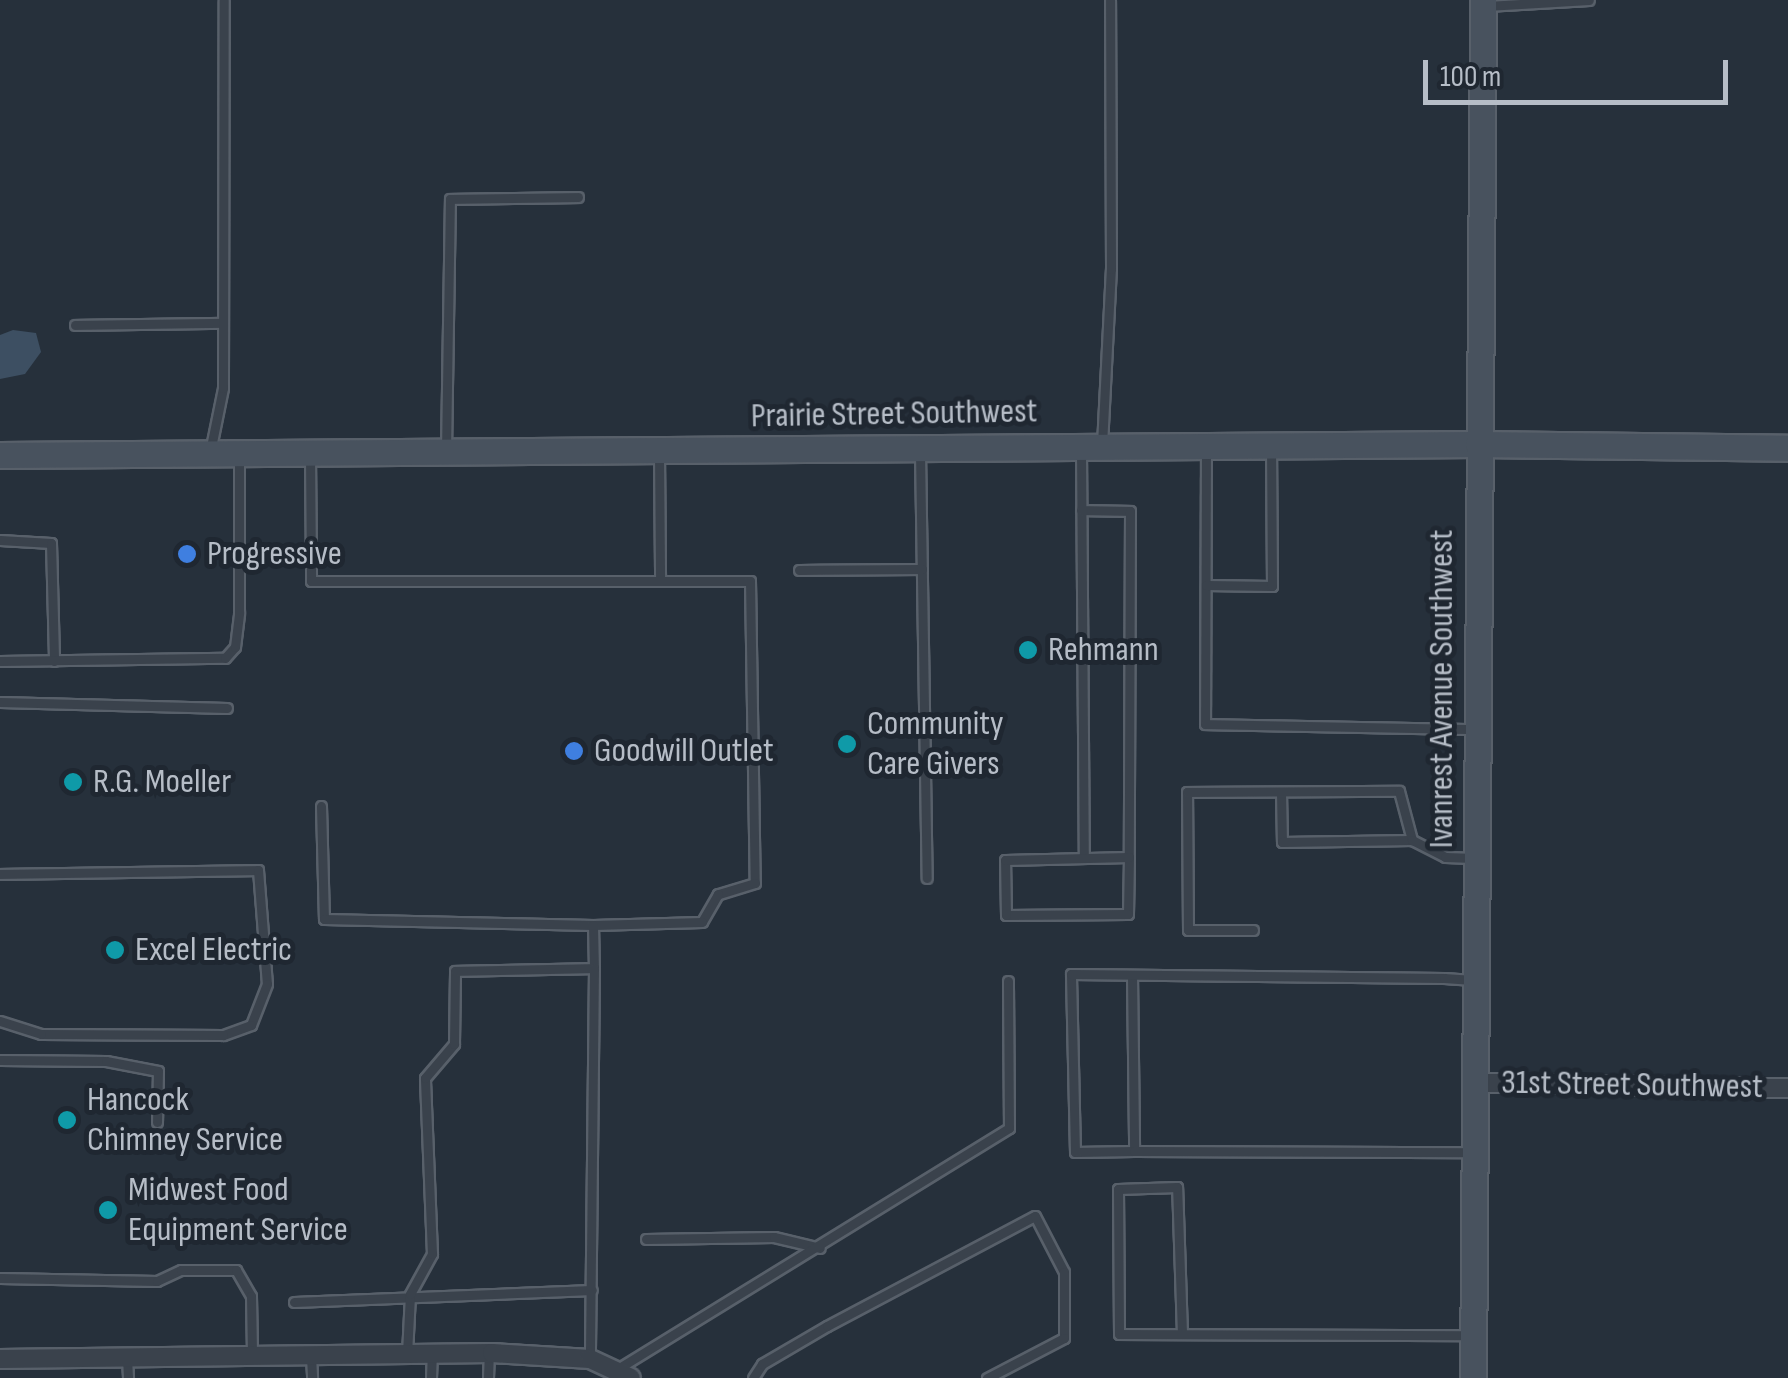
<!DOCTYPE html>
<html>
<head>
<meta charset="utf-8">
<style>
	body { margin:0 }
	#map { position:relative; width:1788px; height:1378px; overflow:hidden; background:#26303b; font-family:"Sofia Sans Condensed",sans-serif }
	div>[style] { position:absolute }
	.water>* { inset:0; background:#3d4f62 }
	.roads { filter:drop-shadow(2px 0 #58606a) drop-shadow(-2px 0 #58606a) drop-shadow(0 2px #58606a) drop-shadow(0 -2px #58606a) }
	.lane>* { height:9px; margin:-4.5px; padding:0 4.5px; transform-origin:4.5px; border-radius:4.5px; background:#3a424c }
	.street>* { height:18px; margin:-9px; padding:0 9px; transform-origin:9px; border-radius:9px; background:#3a424c }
	.secondary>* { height:25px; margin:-12.5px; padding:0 12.5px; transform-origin:12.5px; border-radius:12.5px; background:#48525e }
	.dots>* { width:28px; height:28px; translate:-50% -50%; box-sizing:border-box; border:5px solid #1f2731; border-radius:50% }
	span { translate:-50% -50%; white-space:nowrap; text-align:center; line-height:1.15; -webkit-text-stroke:10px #1f2731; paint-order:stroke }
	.street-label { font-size:35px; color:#b6bdc7 }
	.poi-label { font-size:35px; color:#b6bdc7 }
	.left { translate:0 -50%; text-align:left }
	.scale { position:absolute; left:1423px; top:60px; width:305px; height:45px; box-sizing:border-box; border:5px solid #b6bdc7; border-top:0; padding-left:12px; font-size:30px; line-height:35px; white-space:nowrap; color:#b6bdc7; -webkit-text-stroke:8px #1f2731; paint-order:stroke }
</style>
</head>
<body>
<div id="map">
	<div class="water">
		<div style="clip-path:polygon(13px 330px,36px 333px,41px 352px,25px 374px,0 379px,0 335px)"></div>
	</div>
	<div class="roads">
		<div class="lane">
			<div style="left:1487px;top:6px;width:102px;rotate:-3.4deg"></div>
			<div style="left:75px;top:325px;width:148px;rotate:-0.8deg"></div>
			<div style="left:1102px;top:445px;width:176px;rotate:-87.1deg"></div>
			<div style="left:1111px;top:269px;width:269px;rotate:-90.2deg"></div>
			<div style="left:1081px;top:450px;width:408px;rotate:89.6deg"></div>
			<div style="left:1206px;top:450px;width:274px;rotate:90.2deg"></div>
			<div style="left:1205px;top:724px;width:270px;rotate:1.1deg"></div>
			<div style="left:446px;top:451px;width:252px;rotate:-89.1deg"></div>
			<div style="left:450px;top:199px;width:128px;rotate:-0.9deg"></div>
			<div style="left:210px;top:452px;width:65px;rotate:-78.5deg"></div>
			<div style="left:223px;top:388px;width:388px;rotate:-89.9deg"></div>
			<div style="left:920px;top:452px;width:426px;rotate:89.1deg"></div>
			<div style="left:659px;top:454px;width:127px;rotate:89.5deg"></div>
			<div style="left:310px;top:455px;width:126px;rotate:89.5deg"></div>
			<div style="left:311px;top:581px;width:439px"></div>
			<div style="left:750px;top:581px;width:302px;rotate:89.1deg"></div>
			<div style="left:755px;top:883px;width:39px;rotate:163deg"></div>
			<div style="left:718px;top:894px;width:32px;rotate:120deg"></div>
			<div style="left:702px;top:922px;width:109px;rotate:178.4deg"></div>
			<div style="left:1081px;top:510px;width:49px;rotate:1.2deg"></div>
			<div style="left:1130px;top:511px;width:346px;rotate:90.2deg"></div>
			<div style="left:1129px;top:857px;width:57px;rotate:91deg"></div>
			<div style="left:1128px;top:914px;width:122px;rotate:179.5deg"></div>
			<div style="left:1006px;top:915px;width:55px;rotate:-91deg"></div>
			<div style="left:1005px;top:860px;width:124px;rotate:-1.4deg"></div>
			<div style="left:0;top:540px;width:51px;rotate:3.4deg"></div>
			<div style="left:51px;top:543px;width:118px;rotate:88.5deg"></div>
			<div style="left:799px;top:570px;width:123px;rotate:-0.5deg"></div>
			<div style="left:1206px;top:585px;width:66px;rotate:0.9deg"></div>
			<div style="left:1272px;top:586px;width:136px;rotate:-90.4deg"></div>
			<div style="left:0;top:661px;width:225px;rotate:-0.8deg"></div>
			<div style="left:225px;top:658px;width:15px;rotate:-48deg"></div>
			<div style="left:235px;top:647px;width:35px;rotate:-83deg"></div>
			<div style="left:239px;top:612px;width:154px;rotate:-90deg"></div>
			<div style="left:0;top:702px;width:227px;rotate:1.5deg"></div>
			<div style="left:1281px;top:792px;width:50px;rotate:88.9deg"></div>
			<div style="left:1282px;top:842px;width:130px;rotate:-0.9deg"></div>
			<div style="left:321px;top:806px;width:113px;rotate:88.5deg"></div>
			<div style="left:324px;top:919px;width:269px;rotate:1.3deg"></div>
			<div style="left:593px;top:925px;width:43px;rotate:88.7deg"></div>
			<div style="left:0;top:874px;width:258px;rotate:-0.9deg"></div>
			<div style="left:258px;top:870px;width:114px;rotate:85.5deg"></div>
			<div style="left:267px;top:984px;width:44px;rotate:111.3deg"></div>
			<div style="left:251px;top:1025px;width:30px;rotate:160deg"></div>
			<div style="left:223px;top:1035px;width:182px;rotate:-179.7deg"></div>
			<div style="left:41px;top:1034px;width:43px;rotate:-162.4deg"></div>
			<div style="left:1253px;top:930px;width:65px;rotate:180deg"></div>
			<div style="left:1188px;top:930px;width:138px;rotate:-90.4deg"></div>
			<div style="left:1187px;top:792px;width:212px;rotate:-0.3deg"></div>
			<div style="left:1399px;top:791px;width:51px;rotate:75.1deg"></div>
			<div style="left:1412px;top:840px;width:37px;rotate:27deg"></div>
			<div style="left:1445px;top:857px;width:29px;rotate:2deg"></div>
			<div style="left:1132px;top:975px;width:176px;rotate:89.3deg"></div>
			<div style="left:1134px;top:1151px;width:59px;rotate:179deg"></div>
			<div style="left:1075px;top:1152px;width:178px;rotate:-91.3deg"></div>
			<div style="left:1071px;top:974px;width:373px;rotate:0.6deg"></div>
			<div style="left:1444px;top:978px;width:29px;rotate:4deg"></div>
			<div style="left:0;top:1060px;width:106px;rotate:0.5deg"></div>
			<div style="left:106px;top:1061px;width:53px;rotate:10.9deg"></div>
			<div style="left:158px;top:1071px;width:51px;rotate:91.1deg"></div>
			<div style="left:1134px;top:1151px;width:338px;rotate:0.2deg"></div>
			<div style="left:646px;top:1239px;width:128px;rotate:-0.9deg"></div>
			<div style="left:774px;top:1237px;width:47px;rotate:13.4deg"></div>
			<div style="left:0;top:1278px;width:157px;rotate:1.1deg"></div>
			<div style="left:157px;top:1281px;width:26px;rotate:-25deg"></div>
			<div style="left:181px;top:1270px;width:55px"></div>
			<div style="left:236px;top:1270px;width:30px;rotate:60deg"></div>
			<div style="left:251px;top:1296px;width:60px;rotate:89deg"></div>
			<div style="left:294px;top:1302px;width:298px;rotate:-2.3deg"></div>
			<div style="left:1182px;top:1334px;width:147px;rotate:-91.9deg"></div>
			<div style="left:1177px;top:1187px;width:59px;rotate:178.1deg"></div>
			<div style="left:1118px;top:1189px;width:145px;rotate:89.6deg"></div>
			<div style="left:1119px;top:1334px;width:352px;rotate:0.2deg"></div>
			<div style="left:407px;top:1354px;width:60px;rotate:-87.1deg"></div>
			<div style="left:410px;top:1294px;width:46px;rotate:-61.2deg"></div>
			<div style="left:432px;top:1254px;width:176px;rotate:-92.3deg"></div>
			<div style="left:425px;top:1078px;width:45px;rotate:-49.5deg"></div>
			<div style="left:454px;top:1044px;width:73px;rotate:-89.2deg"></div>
			<div style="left:455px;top:971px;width:139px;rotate:-1.2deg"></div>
			<div style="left:594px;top:968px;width:391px;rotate:90.6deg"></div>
			<div style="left:311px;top:1356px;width:22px;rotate:87deg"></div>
			<div style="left:127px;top:1358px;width:20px;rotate:87deg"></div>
			<div style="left:619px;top:1368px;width:458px;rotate:-31.6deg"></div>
			<div style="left:1009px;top:1128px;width:147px;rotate:-90.4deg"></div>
			<div style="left:431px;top:1378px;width:25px;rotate:-88deg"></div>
			<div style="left:488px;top:1378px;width:25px;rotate:-88deg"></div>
			<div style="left:753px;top:1378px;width:17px;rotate:-57deg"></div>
			<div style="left:762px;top:1364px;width:75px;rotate:-30.3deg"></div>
			<div style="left:827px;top:1326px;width:235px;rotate:-27.9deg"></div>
			<div style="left:1035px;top:1216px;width:63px;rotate:62.6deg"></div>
			<div style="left:1064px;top:1272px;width:66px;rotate:90deg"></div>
			<div style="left:1064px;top:1338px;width:87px;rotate:152.5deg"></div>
		</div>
		<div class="street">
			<div style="left:1475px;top:1083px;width:313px;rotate:0.9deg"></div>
			<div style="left:0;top:1359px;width:492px;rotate:-0.7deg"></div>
			<div style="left:492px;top:1353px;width:98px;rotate:3.5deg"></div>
			<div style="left:590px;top:1359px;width:45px;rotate:24.9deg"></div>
		</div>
		<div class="secondary">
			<div style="left:0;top:455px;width:1478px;rotate:-0.43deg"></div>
			<div style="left:1478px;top:444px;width:310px;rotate:0.7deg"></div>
			<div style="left:1473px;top:1378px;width:1378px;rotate:-89.58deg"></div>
		</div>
	</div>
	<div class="dots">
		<div style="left:187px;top:554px;background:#3f7fe0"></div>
		<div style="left:1028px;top:650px;background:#0f9aa8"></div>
		<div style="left:847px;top:744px;background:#0f9aa8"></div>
		<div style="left:574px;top:751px;background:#3f7fe0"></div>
		<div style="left:73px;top:782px;background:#0f9aa8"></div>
		<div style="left:115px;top:950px;background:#0f9aa8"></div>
		<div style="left:67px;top:1120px;background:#0f9aa8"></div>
		<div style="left:108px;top:1210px;background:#0f9aa8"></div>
	</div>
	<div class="street-label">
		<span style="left:894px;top:414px;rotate:-1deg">Prairie Street Southwest</span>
		<span style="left:1442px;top:689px;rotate:-90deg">Ivanrest Avenue Southwest</span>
		<span style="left:1632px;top:1085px;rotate:1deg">31st Street Southwest</span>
	</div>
	<div class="poi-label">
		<span class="left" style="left:207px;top:554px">Progressive</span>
		<span class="left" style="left:1048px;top:650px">Rehmann</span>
		<span class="left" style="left:867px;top:744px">Community<br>Care Givers</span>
		<span class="left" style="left:594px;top:751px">Goodwill Outlet</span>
		<span class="left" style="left:93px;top:782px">R.G. Moeller</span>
		<span class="left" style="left:135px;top:950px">Excel Electric</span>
		<span class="left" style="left:87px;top:1120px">Hancock<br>Chimney Service</span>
		<span class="left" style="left:128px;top:1210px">Midwest Food<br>Equipment Service</span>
	</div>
	<div class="scale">100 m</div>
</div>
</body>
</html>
